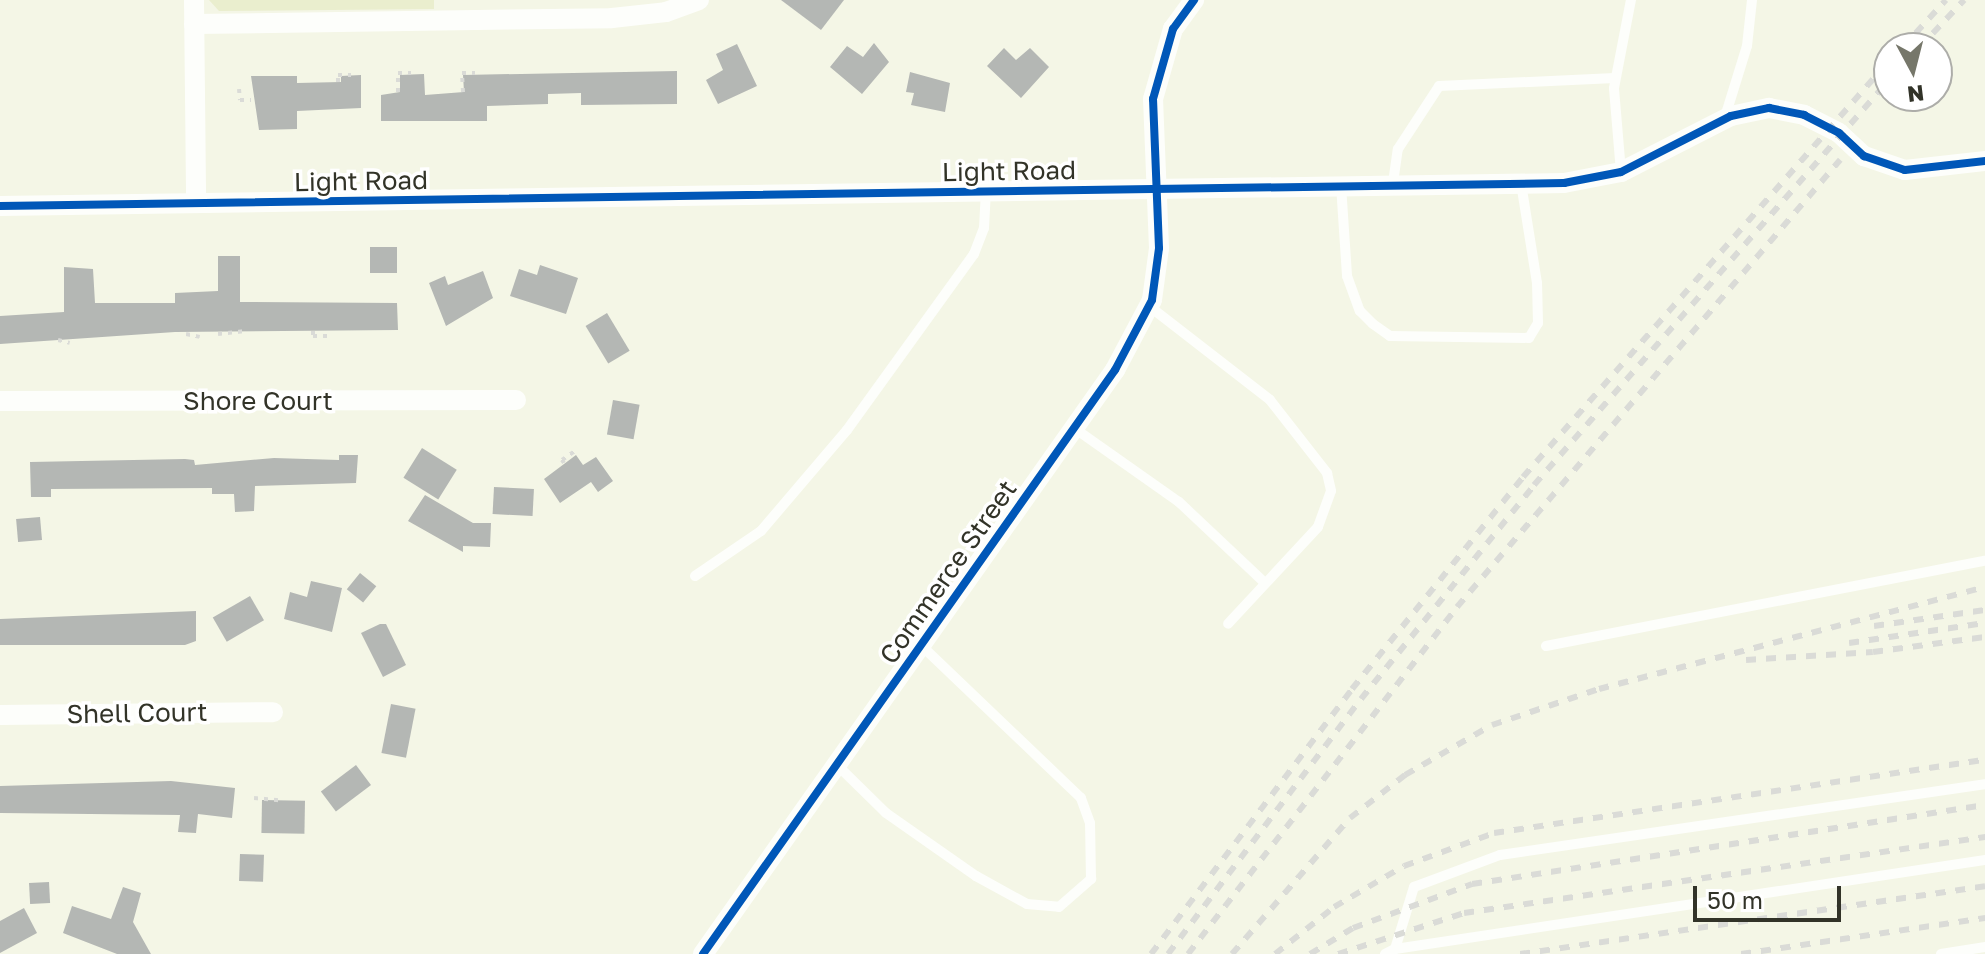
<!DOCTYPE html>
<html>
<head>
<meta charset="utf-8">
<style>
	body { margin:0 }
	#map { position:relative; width:1985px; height:954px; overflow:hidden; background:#f4f6e6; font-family:"Golos Text",sans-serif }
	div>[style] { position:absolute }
	.green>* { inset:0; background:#eaeece }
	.building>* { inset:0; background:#b4b7b4; transform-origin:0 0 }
	.path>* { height:4px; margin-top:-2px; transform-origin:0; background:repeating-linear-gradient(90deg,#dadbd7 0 4px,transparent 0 10px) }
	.service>* { height:10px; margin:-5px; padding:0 5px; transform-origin:5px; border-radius:5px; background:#fdfefb }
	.minor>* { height:20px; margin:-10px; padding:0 10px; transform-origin:10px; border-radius:10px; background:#fdfefb }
	.rail>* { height:6px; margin-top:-3px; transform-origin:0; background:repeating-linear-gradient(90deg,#dadbd7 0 10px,transparent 0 20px) }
	.cycleway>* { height:8px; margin:-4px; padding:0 4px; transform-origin:4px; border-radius:4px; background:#0057b8 }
	span { translate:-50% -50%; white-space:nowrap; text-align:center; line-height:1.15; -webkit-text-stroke:7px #fff; paint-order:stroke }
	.street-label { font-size:26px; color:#323328 }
	.north { position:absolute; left:1873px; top:32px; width:80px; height:80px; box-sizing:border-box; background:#fff; border:2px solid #adada9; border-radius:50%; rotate:173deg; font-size:22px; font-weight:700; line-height:32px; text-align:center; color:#323328 }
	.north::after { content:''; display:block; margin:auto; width:28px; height:36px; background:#76776a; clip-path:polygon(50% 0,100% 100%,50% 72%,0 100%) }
	.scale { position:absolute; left:1693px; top:886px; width:148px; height:36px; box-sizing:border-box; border:4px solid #323328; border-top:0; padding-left:10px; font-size:24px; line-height:28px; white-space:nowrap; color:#323328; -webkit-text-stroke:6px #fff; paint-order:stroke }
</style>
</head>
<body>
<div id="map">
	<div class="green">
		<div style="clip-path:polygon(209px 0,434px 0,434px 9px,219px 11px)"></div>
	</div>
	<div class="building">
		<div style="clip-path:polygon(781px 0,844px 0,821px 30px)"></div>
		<div style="clip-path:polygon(874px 43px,889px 62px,862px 94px,830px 67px,847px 46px,863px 57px)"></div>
		<div style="clip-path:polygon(737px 44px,757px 86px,718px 104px,706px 80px,723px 70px,716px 54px)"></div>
		<div style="clip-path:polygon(1004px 48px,1016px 60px,1030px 48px,1049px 67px,1021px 98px,987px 66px)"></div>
		<div style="clip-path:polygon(677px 71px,677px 104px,581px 105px,581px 93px,548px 94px,548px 104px,487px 106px,487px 121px,381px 121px,381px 95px,400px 92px,400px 75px,424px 74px,425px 95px,464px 92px,463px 75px)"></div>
		<div style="clip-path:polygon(910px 72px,950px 83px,945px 112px,911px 105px,914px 93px,906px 92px)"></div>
		<div style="clip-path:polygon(361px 75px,361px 108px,297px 111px,297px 129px,259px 130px,251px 76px,297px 76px,297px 83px,341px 82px,341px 76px)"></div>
		<div style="left:370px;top:247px;width:27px;height:26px"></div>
		<div style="clip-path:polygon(218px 256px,240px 256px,240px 302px,397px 303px,398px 330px,175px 332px,0 344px,0 316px,64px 312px,64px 267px,93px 269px,95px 303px,175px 303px,175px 293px,218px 291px)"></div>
		<div style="clip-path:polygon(540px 265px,578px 278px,566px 314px,510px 296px,519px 269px,537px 275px)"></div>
		<div style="clip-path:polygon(483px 271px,493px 298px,446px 326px,429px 283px,445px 276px,448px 285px)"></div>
		<div style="left:607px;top:313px;width:44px;height:25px;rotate:59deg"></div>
		<div style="left:613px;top:400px;width:27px;height:35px;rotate:10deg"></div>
		<div style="left:422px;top:448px;width:41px;height:35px;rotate:32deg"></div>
		<div style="clip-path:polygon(339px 455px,358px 455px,356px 483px,255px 486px,254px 511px,235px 512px,234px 494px,212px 494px,212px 488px,51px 489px,51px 497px,31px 497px,30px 462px,185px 459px,194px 460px,195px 465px,274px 458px,339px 460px)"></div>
		<div style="clip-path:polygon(576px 455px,583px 465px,596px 457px,613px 481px,598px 492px,591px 482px,560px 503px,544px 479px)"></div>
		<div style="left:494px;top:487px;width:40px;height:27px;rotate:3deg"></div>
		<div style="clip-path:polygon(425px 495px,473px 523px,491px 523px,490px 547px,463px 546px,463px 552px,408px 521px)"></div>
		<div style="left:40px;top:517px;width:23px;height:24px;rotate:85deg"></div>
		<div style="left:360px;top:573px;width:21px;height:21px;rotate:39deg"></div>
		<div style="clip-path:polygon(311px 581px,342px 588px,332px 632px,284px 619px,290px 592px,307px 597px)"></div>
		<div style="left:250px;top:596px;width:28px;height:43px;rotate:60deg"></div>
		<div style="clip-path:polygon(196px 611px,196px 641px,185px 645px,0 645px,0 619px)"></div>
		<div style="clip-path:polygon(380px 624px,386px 624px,406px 665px,383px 677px,361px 633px)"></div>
		<div style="left:391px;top:704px;width:25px;height:50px;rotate:11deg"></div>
		<div style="left:356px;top:765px;width:25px;height:44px;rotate:53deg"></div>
		<div style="clip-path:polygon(171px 781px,235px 788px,232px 818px,198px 814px,196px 833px,178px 832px,180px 815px,0 813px,0 786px)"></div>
		<div style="left:262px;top:800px;width:43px;height:33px;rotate:1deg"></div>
		<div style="left:240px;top:854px;width:24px;height:27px;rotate:2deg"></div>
		<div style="left:49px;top:882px;width:21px;height:20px;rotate:87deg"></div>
		<div style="clip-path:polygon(123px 887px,141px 893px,133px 922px,151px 954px,117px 954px,63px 933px,72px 906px,111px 919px)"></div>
		<div style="clip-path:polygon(24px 908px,37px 933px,0 953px,0 921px)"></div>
	</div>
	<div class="path">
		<div style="left:338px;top:82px;width:7px;rotate:-90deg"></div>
		<div style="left:338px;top:75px;width:13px"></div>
		<div style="left:239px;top:89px;width:11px;rotate:85deg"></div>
		<div style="left:240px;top:100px;width:11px"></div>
		<div style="left:398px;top:92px;width:19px;rotate:-90deg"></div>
		<div style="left:398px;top:73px;width:13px"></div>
		<div style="left:463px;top:92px;width:19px;rotate:-93deg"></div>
		<div style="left:462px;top:73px;width:13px"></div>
		<div style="left:313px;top:331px;width:5px;rotate:90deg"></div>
		<div style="left:313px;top:336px;width:16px"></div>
		<div style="left:186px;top:334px;width:14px;rotate:12deg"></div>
		<div style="left:218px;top:334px;width:28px;rotate:-6deg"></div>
		<div style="left:58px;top:340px;width:12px;rotate:14deg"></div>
		<div style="left:564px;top:463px;width:4px;rotate:-124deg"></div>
		<div style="left:562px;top:460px;width:19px;rotate:-35deg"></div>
		<div style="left:254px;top:798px;width:25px;rotate:5deg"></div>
	</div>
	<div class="service">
		<div style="left:1725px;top:117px;width:74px;rotate:-72.8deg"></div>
		<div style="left:1747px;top:46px;width:46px;rotate:-83.8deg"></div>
		<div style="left:1621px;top:172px;width:84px;rotate:-94.8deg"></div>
		<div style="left:1614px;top:88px;width:90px;rotate:-79.1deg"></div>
		<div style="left:1393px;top:183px;width:34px;rotate:-82deg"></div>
		<div style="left:1398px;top:149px;width:75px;rotate:-56.9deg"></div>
		<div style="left:1439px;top:86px;width:176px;rotate:-2.6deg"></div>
		<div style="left:1341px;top:185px;width:91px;rotate:86.2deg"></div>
		<div style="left:1347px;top:276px;width:37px;rotate:70deg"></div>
		<div style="left:1360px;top:311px;width:18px;rotate:45deg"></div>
		<div style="left:1373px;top:324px;width:21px;rotate:35deg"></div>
		<div style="left:1390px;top:336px;width:139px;rotate:0.8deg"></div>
		<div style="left:1529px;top:338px;width:17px;rotate:-59deg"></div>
		<div style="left:1538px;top:323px;width:40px;rotate:-91.4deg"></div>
		<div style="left:1537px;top:283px;width:101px;rotate:-99.1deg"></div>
		<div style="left:1149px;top:306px;width:153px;rotate:37.8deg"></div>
		<div style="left:1270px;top:400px;width:93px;rotate:52deg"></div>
		<div style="left:1327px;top:473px;width:18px;rotate:77deg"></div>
		<div style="left:1331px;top:491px;width:38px;rotate:110deg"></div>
		<div style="left:1318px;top:527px;width:132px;rotate:132.9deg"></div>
		<div style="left:1074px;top:428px;width:128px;rotate:35.2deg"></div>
		<div style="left:1179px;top:502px;width:118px;rotate:43.3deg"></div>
		<div style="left:695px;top:576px;width:80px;rotate:-34.3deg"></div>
		<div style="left:761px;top:531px;width:133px;rotate:-49.6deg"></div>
		<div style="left:847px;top:430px;width:217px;rotate:-54.2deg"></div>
		<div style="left:974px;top:254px;width:28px;rotate:-69deg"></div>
		<div style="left:984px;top:228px;width:37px;rotate:-87deg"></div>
		<div style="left:1546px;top:646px;width:447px;rotate:-11deg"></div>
		<div style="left:837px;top:765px;width:69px;rotate:44.4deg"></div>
		<div style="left:886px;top:813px;width:110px;rotate:35deg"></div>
		<div style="left:976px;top:876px;width:58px;rotate:28.8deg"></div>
		<div style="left:1027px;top:904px;width:32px;rotate:5deg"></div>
		<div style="left:1059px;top:907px;width:43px;rotate:-41.2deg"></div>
		<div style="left:1091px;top:879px;width:56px;rotate:-91deg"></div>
		<div style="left:1090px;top:823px;width:27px;rotate:-110deg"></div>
		<div style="left:1081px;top:798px;width:221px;rotate:-136.3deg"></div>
		<div style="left:1395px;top:949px;width:597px;rotate:-8.58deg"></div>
		<div style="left:1385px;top:954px;width:11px;rotate:-27deg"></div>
		<div style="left:1395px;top:949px;width:65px;rotate:-73deg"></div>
		<div style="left:1414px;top:887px;width:92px;rotate:-20.4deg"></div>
		<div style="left:1500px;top:855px;width:490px;rotate:-8.3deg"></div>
		<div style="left:1941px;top:954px;width:45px;rotate:-9deg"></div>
	</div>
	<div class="minor">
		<div style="left:194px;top:0;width:203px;rotate:89.4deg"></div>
		<div style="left:194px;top:24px;width:418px;rotate:-0.8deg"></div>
		<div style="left:612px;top:18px;width:54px;rotate:-6.3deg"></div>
		<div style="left:666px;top:12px;width:35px;rotate:-20deg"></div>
		<div style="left:0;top:206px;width:1564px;rotate:-0.84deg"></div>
		<div style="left:1564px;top:183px;width:58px;rotate:-10.9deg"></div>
		<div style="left:1621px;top:172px;width:123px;rotate:-27deg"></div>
		<div style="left:1731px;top:116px;width:39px;rotate:-12deg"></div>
		<div style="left:1769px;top:108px;width:36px;rotate:11deg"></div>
		<div style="left:1804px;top:115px;width:39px;rotate:27deg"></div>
		<div style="left:1839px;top:133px;width:34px;rotate:43deg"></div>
		<div style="left:1864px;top:156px;width:43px;rotate:18.9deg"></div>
		<div style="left:1905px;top:170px;width:81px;rotate:-6.4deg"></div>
		<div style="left:0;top:401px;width:516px;rotate:-0.11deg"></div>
		<div style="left:0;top:715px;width:273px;rotate:-0.6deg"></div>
		<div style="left:703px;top:954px;width:715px;rotate:-54.8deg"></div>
		<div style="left:1115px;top:370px;width:79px;rotate:-62.1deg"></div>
		<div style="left:1152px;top:300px;width:52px;rotate:-82.3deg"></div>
		<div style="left:1159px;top:248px;width:149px;rotate:-92.3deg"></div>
		<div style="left:1153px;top:99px;width:73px;rotate:-74.1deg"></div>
		<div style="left:1173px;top:29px;width:36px;rotate:-54deg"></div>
	</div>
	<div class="rail">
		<div style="left:1902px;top:48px;width:65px;rotate:-47.5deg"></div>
		<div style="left:1919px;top:48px;width:66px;rotate:-46.8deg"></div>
		<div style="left:1874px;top:626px;width:112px;rotate:-8.2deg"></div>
		<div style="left:1849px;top:643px;width:137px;rotate:-8.4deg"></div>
		<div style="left:1746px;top:660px;width:127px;rotate:-3.6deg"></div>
		<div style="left:1873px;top:652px;width:113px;rotate:-7.6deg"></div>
		<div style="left:1151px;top:954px;width:333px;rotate:-52.8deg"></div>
		<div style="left:1352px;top:689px;width:272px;rotate:-51.1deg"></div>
		<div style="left:1523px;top:477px;width:554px;rotate:-48.66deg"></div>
		<div style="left:1168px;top:954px;width:320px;rotate:-52.9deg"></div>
		<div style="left:1361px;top:699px;width:275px;rotate:-51deg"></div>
		<div style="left:1534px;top:485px;width:539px;rotate:-48.76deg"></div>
		<div style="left:1188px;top:954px;width:439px;rotate:-52.2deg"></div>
		<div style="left:1457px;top:607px;width:589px;rotate:-49.41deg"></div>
		<div style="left:1232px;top:954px;width:180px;rotate:-49.1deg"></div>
		<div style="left:1350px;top:818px;width:70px;rotate:-38deg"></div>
		<div style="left:1405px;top:775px;width:100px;rotate:-29.9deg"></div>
		<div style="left:1492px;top:725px;width:113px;rotate:-18.6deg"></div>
		<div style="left:1599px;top:689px;width:399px;rotate:-14.8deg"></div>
		<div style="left:1275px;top:954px;width:75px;rotate:-38.5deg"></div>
		<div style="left:1334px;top:907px;width:81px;rotate:-30.4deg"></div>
		<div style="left:1404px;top:866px;width:96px;rotate:-20.1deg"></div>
		<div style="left:1494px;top:833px;width:496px;rotate:-8.5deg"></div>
		<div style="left:1310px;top:954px;width:50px;rotate:-31.2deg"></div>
		<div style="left:1353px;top:928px;width:127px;rotate:-20.3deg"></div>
		<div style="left:1472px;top:884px;width:519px;rotate:-8.75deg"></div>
		<div style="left:1338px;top:954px;width:133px;rotate:-18deg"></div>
		<div style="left:1464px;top:913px;width:527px;rotate:-8.3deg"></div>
		<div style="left:1520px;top:954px;width:470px;rotate:-8.3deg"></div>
		<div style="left:1741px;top:954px;width:247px;rotate:-8.4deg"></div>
	</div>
	<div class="cycleway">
		<div style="left:0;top:206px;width:1564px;rotate:-0.84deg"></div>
		<div style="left:1564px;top:183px;width:58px;rotate:-10.9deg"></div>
		<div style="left:1621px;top:172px;width:123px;rotate:-27deg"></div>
		<div style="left:1731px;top:116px;width:39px;rotate:-12deg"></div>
		<div style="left:1769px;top:108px;width:36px;rotate:11deg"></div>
		<div style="left:1804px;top:115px;width:39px;rotate:27deg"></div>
		<div style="left:1839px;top:133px;width:34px;rotate:43deg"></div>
		<div style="left:1864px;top:156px;width:43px;rotate:18.9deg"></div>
		<div style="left:1905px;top:170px;width:81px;rotate:-6.4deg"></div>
		<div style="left:703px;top:954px;width:715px;rotate:-54.8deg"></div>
		<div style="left:1115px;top:370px;width:79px;rotate:-62.1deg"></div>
		<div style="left:1152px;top:300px;width:52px;rotate:-82.3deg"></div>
		<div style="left:1159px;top:248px;width:149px;rotate:-92.3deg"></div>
		<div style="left:1153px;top:99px;width:73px;rotate:-74.1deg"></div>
		<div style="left:1173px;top:29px;width:36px;rotate:-54deg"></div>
	</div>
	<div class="street-label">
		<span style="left:1009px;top:171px;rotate:-1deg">Light Road</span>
		<span style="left:361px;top:181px;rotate:-1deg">Light Road</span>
		<span style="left:258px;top:401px">Shore Court</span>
		<span style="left:948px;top:572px;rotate:-55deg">Commerce Street</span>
		<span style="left:137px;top:713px;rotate:-1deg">Shell Court</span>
	</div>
	<div class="north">N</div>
	<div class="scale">50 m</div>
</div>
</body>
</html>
